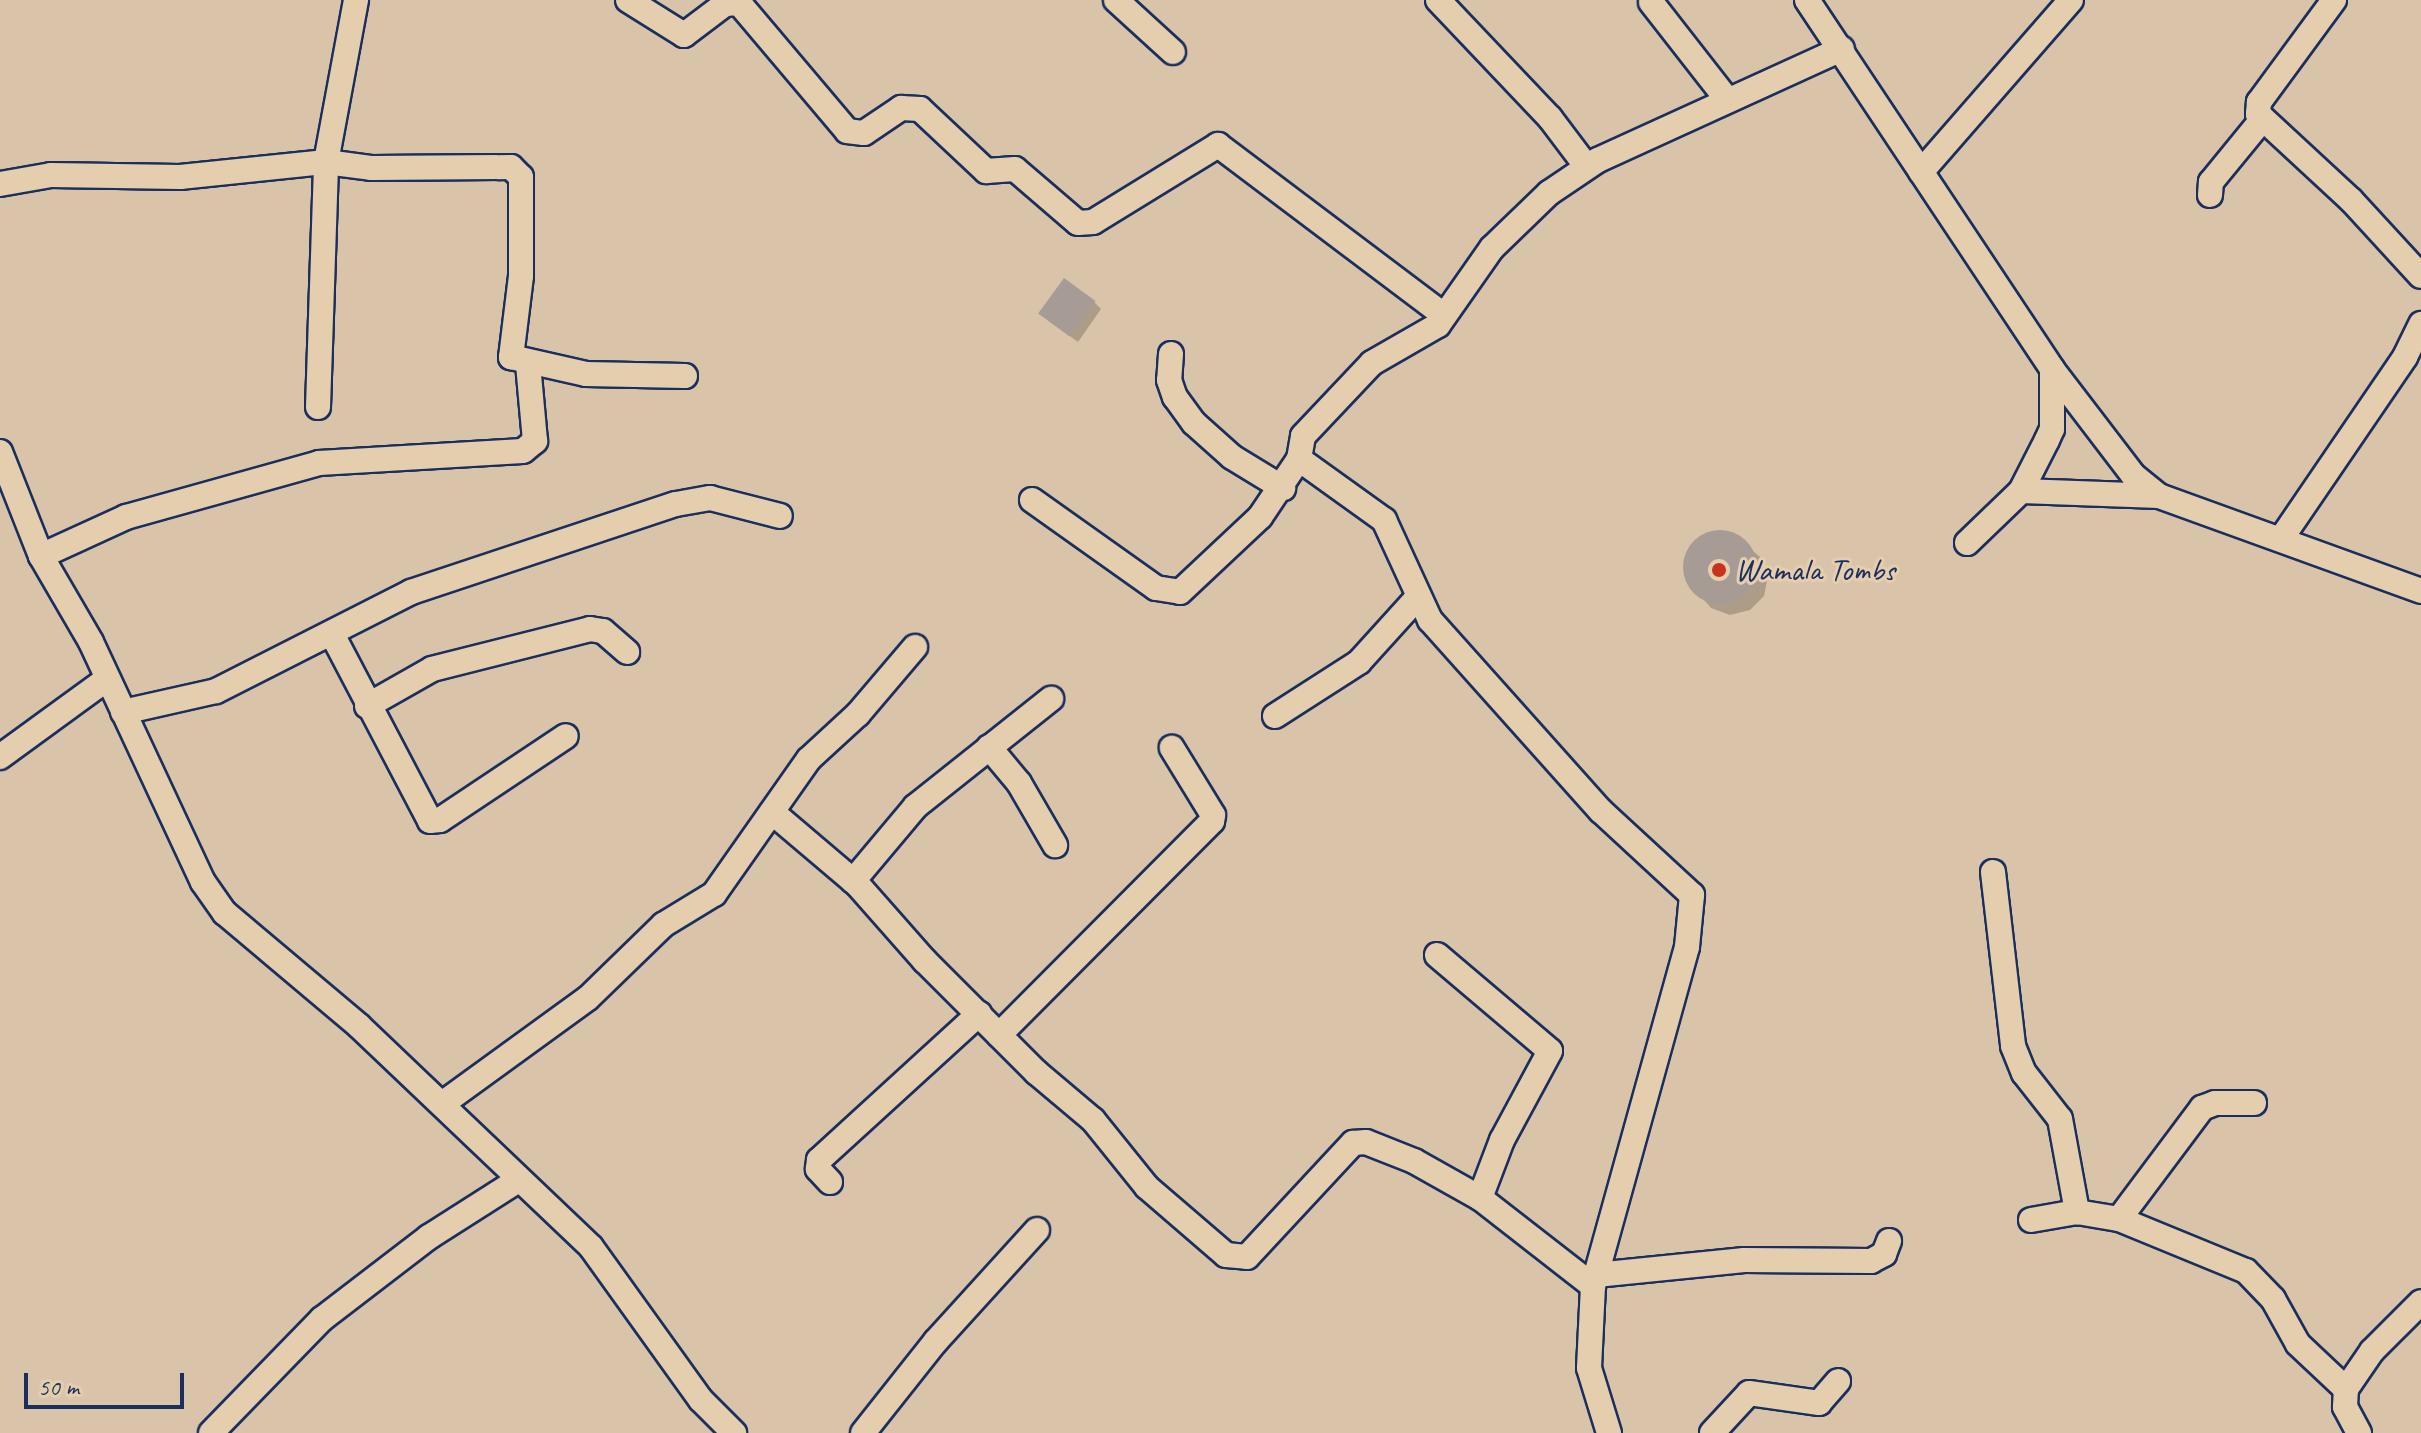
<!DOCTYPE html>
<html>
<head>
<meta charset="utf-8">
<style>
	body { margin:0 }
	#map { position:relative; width:2421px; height:1433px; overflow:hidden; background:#d9c4a9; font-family:Caveat,sans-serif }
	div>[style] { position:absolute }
	.shadow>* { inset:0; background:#0003 }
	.building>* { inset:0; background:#a79c95; transform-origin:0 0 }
	.round { border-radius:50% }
	.roads { filter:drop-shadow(2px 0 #1b2f5e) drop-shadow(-2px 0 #1b2f5e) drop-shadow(0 2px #1b2f5e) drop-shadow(0 -2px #1b2f5e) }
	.street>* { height:24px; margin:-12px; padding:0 12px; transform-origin:12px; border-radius:12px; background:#e5ceae }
	.dots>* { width:22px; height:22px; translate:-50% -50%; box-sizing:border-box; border:4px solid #e5ceae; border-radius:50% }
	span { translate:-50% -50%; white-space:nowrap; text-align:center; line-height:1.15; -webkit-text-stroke:6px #e5ceae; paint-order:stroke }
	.poi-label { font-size:32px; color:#1b2f5e }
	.left { translate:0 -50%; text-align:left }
	.scale { position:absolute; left:24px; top:1373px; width:160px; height:36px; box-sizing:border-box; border:4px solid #1b2f5e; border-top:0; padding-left:10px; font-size:24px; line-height:28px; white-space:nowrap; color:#1b2f5e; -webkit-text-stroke:6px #e5ceae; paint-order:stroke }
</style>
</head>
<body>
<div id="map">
	<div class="shadow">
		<div style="clip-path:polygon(1094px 302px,1101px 309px,1078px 342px,1048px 320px)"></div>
		<div style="clip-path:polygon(1712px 532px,1732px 533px,1760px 557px,1768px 576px,1764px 596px,1750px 610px,1730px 615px,1711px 608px,1687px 580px,1685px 560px,1694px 542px)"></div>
	</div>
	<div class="building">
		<div style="left:1064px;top:278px;width:39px;height:44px;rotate:36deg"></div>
		<div class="round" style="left:1683px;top:530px;width:74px;height:74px"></div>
	</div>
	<div class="roads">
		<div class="street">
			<div style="left:628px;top:0;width:66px;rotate:32deg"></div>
			<div style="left:684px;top:35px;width:51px;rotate:-37.1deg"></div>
			<div style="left:725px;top:4px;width:14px;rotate:-4deg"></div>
			<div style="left:739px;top:3px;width:167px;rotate:49.8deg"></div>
			<div style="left:847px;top:131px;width:17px;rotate:7deg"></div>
			<div style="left:864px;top:133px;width:45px;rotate:-34deg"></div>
			<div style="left:901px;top:108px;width:19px;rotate:3deg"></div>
			<div style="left:920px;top:109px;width:91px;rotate:43.2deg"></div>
			<div style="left:986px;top:171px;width:29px;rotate:-4deg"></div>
			<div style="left:1015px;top:169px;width:83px;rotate:40.6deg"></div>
			<div style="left:1078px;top:223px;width:15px;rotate:-4deg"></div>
			<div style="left:1093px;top:222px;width:147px;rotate:-31.6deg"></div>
			<div style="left:1218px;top:145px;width:283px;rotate:37deg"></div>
			<div style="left:1116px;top:0;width:77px;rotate:42.4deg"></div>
			<div style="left:1438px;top:0;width:163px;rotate:46.5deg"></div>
			<div style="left:1550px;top:118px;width:61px;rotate:52.9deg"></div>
			<div style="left:1807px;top:0;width:443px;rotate:56.4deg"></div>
			<div style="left:2052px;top:369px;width:133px;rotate:52.6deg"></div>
			<div style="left:2133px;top:475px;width:33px;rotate:39deg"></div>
			<div style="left:2159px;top:496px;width:279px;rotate:19.9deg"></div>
			<div style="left:2334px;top:0;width:127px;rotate:126.3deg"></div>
			<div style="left:2259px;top:102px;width:12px;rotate:95deg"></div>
			<div style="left:2258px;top:114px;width:127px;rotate:42.8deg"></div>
			<div style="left:2351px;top:200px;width:103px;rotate:47.4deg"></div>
			<div style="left:1651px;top:2px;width:122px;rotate:52deg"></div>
			<div style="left:1921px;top:172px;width:228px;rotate:-48.9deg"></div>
			<div style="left:0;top:184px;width:52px;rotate:-10deg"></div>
			<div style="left:51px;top:175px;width:129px;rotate:0.9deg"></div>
			<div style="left:180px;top:177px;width:147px;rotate:-5.9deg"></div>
			<div style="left:326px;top:162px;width:45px;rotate:7.6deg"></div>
			<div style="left:371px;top:168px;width:140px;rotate:-0.4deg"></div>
			<div style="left:511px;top:167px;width:14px;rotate:45deg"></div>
			<div style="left:521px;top:177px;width:99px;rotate:90deg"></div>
			<div style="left:521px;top:276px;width:82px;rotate:97deg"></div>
			<div style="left:511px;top:357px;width:77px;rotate:12.8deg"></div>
			<div style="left:586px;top:374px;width:99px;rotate:1.2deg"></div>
			<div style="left:2210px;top:195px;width:13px;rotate:-86deg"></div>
			<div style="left:2211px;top:182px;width:79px;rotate:-50.7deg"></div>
			<div style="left:1171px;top:354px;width:26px;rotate:94deg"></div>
			<div style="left:1169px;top:380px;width:18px;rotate:71deg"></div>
			<div style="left:1175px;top:397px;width:32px;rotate:54deg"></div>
			<div style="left:1194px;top:423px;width:51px;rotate:41.8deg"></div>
			<div style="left:1232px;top:457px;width:60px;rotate:31.3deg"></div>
			<div style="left:318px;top:407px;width:245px;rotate:-88.1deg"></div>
			<div style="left:326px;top:162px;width:165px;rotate:-79.5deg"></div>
			<div style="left:0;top:452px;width:112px;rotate:68.5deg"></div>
			<div style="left:41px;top:556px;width:99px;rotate:59.8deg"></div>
			<div style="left:91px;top:642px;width:265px;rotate:65deg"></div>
			<div style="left:203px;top:882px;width:38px;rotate:55deg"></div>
			<div style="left:225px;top:913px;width:175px;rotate:40.1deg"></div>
			<div style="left:359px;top:1026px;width:320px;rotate:43.6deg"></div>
			<div style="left:591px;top:1247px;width:188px;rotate:54.3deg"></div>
			<div style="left:701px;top:1400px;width:47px;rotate:45deg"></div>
			<div style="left:1299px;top:459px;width:105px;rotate:35.7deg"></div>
			<div style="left:1384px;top:520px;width:110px;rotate:65.3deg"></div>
			<div style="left:1430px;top:620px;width:256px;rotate:48.2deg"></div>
			<div style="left:1601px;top:811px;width:124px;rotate:42.7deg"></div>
			<div style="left:1692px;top:895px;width:52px;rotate:95.5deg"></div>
			<div style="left:1687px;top:947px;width:352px;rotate:105.5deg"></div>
			<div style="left:1593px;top:1286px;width:82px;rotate:92.8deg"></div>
			<div style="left:1589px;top:1368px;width:68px;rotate:72.9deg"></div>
			<div style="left:2021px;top:491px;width:138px;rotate:2.1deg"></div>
			<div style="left:1032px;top:500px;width:152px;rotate:35.4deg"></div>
			<div style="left:1156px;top:588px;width:24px;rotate:9deg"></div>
			<div style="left:1180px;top:592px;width:110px;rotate:-43.2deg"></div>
			<div style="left:1260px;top:517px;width:70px;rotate:-56.1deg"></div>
			<div style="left:1299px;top:459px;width:23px;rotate:-80deg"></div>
			<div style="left:1303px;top:436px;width:100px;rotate:-46.6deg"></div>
			<div style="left:1372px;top:363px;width:76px;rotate:-29.9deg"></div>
			<div style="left:1438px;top:325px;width:94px;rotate:-55deg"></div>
			<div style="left:1492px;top:248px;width:79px;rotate:-44deg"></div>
			<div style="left:1549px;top:193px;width:59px;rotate:-34deg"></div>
			<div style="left:1598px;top:160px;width:268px;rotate:-24.5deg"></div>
			<div style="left:2283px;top:536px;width:217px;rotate:-55.7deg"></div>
			<div style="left:2405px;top:357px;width:37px;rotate:-64deg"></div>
			<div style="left:1967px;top:543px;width:75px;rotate:-43.9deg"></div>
			<div style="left:2021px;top:491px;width:57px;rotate:-63deg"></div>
			<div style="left:2047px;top:440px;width:12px;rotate:-66deg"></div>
			<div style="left:2052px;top:429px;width:60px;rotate:-90deg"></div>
			<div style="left:41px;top:556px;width:94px;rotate:-24.6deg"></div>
			<div style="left:126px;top:517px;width:200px;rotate:-15.6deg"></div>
			<div style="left:319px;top:463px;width:204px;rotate:-3.4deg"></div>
			<div style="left:523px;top:451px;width:16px;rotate:-40deg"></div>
			<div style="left:535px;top:441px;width:77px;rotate:-95.2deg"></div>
			<div style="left:332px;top:634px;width:211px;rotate:62.3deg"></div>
			<div style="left:430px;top:821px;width:10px;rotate:-6deg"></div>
			<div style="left:440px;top:820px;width:151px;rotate:-33.7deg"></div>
			<div style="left:367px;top:706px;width:75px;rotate:-29.6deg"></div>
			<div style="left:432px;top:669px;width:163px;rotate:-14.2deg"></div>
			<div style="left:590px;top:629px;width:13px;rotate:9deg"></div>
			<div style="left:603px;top:631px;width:32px;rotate:41deg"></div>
			<div style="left:123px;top:712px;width:95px;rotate:-12.7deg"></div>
			<div style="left:216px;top:691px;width:219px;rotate:-26.9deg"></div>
			<div style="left:411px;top:592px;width:279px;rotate:-18.4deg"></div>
			<div style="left:676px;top:504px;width:35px;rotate:-10deg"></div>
			<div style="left:710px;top:498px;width:72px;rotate:14.4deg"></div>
			<div style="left:1275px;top:716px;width:100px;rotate:-32.7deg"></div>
			<div style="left:1359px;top:662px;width:88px;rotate:-47.8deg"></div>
			<div style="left:989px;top:747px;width:47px;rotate:50.2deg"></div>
			<div style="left:1019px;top:783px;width:72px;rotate:59.9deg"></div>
			<div style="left:0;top:757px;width:132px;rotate:-36.1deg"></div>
			<div style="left:772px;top:812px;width:111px;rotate:40.3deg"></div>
			<div style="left:857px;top:884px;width:103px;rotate:48.6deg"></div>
			<div style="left:925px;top:961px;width:157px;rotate:45deg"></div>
			<div style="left:1036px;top:1072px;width:75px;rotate:40.1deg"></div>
			<div style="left:1093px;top:1120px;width:86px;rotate:51.1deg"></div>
			<div style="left:1147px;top:1187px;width:104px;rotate:40.7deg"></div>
			<div style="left:1226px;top:1255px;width:21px;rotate:5deg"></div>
			<div style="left:1247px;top:1257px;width:156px;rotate:-47.1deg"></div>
			<div style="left:1353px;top:1143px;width:13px;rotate:-4deg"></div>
			<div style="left:1366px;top:1142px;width:52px;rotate:21.6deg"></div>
			<div style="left:1414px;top:1161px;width:76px;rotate:29.3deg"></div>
			<div style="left:1993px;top:872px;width:175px;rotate:83.4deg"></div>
			<div style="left:2013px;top:1046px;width:29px;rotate:68deg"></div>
			<div style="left:2024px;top:1073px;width:58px;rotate:52deg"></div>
			<div style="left:2060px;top:1119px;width:95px;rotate:79.6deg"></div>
			<div style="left:853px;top:881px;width:97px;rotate:-50deg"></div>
			<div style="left:915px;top:807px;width:174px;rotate:-38.5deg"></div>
			<div style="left:1437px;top:955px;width:148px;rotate:40.3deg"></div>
			<div style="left:1550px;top:1051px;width:101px;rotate:118.3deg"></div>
			<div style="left:1502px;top:1140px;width:62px;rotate:110.8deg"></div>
			<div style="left:1480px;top:1198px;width:143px;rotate:37.9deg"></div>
			<div style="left:999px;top:1035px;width:302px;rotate:-45.1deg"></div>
			<div style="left:1212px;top:821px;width:6px;rotate:-81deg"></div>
			<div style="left:1213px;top:815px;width:79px;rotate:-121.5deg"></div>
			<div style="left:442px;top:1104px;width:180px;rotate:-36deg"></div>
			<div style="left:588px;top:998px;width:105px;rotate:-44.2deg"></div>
			<div style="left:663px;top:925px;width:60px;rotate:-31.3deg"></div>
			<div style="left:714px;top:894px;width:165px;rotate:-54.9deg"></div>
			<div style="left:809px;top:759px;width:67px;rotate:-42.6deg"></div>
			<div style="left:858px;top:714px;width:88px;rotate:-49.6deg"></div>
			<div style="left:830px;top:1182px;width:18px;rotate:-133deg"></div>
			<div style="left:818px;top:1169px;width:9px;rotate:-84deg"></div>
			<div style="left:819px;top:1160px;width:217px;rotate:-42.4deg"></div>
			<div style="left:2119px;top:1219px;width:139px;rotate:-53.2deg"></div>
			<div style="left:2202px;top:1108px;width:14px;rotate:-21deg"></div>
			<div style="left:2215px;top:1103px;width:39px"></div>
			<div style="left:2031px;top:1220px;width:47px;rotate:-9.9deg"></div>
			<div style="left:2077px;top:1212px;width:43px;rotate:9.5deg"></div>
			<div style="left:2119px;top:1219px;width:137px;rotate:22.3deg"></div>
			<div style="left:2246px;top:1271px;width:39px;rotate:46deg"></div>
			<div style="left:2273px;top:1299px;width:51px;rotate:60.9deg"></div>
			<div style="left:2298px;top:1344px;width:66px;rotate:43.2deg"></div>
			<div style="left:1596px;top:1275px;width:149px;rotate:-5.8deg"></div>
			<div style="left:1744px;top:1260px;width:127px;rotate:0.5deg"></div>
			<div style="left:1871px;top:1261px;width:15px;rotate:-28deg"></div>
			<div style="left:1884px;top:1254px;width:14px;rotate:-69deg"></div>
			<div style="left:211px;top:1433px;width:159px;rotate:-45.8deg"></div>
			<div style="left:322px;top:1319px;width:135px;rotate:-37.5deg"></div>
			<div style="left:429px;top:1237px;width:104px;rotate:-32.5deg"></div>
			<div style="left:863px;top:1433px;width:117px;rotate:-51.6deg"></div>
			<div style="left:936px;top:1341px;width:150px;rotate:-47.7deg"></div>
			<div style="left:1712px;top:1433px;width:54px;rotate:-47.2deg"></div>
			<div style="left:1749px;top:1393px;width:71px;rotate:8.1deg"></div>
			<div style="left:1819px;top:1403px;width:29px;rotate:-49deg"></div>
			<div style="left:2359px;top:1433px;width:30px;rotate:-118deg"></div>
			<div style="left:2345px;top:1407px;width:18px;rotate:-87deg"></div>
			<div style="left:2346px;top:1389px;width:46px;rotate:-55.6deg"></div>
			<div style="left:2372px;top:1351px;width:69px;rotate:-45deg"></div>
		</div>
	</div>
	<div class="dots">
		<div style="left:1719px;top:570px;background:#c8321e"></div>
	</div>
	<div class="poi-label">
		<span class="left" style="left:1735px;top:570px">Wamala Tombs</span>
	</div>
	<div class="scale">50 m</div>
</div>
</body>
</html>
